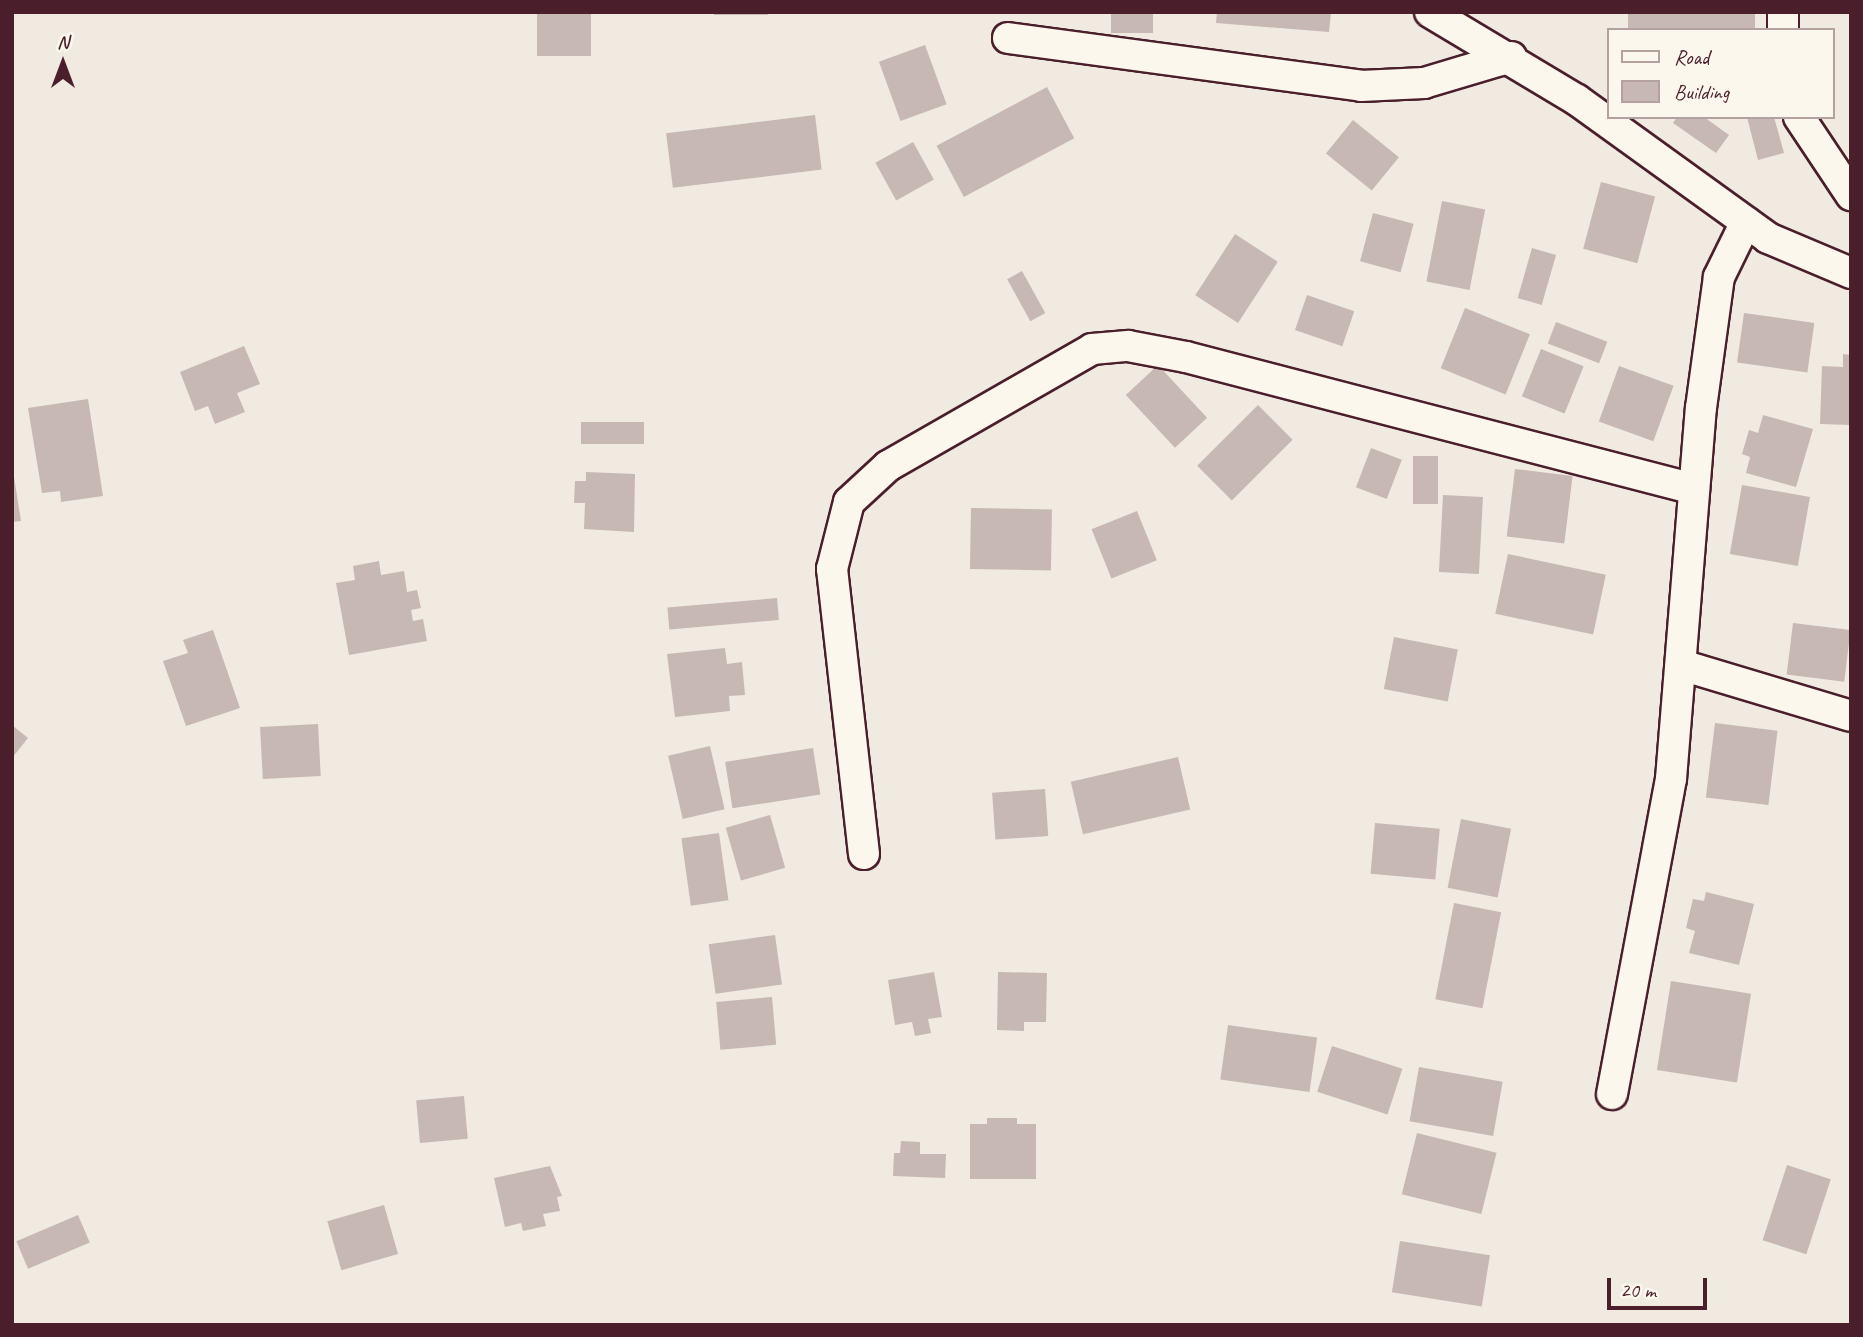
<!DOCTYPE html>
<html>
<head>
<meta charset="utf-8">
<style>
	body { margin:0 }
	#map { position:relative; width:1863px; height:1337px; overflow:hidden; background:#f0eae0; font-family:Caveat,sans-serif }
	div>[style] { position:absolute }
	.building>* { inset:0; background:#c8b8b3; transform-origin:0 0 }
	.roads { filter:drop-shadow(2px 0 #4a1f2b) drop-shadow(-2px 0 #4a1f2b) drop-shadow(0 2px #4a1f2b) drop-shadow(0 -2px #4a1f2b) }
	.street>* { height:30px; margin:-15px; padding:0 15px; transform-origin:15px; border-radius:15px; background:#fbf7ec }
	span { translate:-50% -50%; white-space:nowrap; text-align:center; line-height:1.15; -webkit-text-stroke:7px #fbf7ec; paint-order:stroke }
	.frame { position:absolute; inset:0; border:14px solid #4a1f2b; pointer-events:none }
	.legend { position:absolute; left:1607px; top:28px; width:228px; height:91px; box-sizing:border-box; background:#fbf7ec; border:2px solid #b4a19f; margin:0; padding:9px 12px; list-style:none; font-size:21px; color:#4a1f2b }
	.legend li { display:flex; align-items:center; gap:14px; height:35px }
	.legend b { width:35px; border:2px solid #b4a19f }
	.north { position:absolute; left:28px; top:28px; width:70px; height:70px; -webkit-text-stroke:5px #fbf7ec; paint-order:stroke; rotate:0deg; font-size:19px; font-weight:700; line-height:28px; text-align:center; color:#4a1f2b }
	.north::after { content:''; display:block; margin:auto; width:24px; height:32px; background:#4a1f2b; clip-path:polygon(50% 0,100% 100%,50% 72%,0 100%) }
	.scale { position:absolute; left:1607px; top:1278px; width:100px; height:32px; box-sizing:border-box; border:4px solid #4a1f2b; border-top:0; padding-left:9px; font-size:21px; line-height:24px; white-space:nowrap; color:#4a1f2b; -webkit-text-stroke:5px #fbf7ec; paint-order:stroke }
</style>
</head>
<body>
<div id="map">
	<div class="building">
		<div style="left:537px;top:12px;width:54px;height:44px"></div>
		<div style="left:714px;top:12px;width:54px;height:3px"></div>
		<div style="left:1111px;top:12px;width:42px;height:21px"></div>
		<div style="clip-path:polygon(1217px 12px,1331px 12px,1329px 32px,1216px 23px)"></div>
		<div style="left:1628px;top:12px;width:127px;height:18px"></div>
		<div style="left:925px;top:45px;width:63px;height:49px;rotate:70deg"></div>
		<div style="left:1047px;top:87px;width:58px;height:125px;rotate:62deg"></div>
		<div style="left:815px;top:115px;width:55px;height:150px;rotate:83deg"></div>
		<div style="clip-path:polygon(1677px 117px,1704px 117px,1729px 135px,1716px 153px,1673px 123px)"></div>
		<div style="clip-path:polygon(1747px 117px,1774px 117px,1784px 153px,1758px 160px)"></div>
		<div style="left:1353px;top:120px;width:59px;height:43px;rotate:39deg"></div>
		<div style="left:913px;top:142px;width:43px;height:43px;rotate:61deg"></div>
		<div style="left:1601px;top:182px;width:56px;height:69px;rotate:15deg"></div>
		<div style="left:1442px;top:201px;width:44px;height:82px;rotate:11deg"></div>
		<div style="left:1373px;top:213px;width:42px;height:50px;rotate:15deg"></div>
		<div style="left:1235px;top:234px;width:51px;height:73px;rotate:33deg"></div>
		<div style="left:1532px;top:248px;width:25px;height:52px;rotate:16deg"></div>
		<div style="left:1022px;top:271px;width:48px;height:17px;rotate:61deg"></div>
		<div style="left:1307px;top:295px;width:50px;height:37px;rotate:19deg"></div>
		<div style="left:1465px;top:308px;width:70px;height:65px;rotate:22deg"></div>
		<div style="left:1744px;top:313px;width:71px;height:50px;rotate:8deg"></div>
		<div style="left:1556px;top:322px;width:55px;height:23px;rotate:21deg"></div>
		<div style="clip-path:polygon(244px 346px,260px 384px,237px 393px,245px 412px,215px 424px,208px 406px,195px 411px,180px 372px)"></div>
		<div style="left:1541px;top:349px;width:46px;height:51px;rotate:22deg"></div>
		<div style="clip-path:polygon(1843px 354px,1851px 355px,1851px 425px,1820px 424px,1822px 366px,1843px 367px)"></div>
		<div style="left:1158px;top:365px;width:72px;height:44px;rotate:47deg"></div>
		<div style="left:1619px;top:366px;width:58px;height:59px;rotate:20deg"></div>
		<div style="clip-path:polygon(88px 399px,103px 496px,61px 502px,60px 491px,42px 493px,28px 408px)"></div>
		<div style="left:1258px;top:405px;width:49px;height:86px;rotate:45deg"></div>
		<div style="clip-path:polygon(1763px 415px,1813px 429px,1796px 487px,1746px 473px,1750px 457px,1742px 454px,1749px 430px,1758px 433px)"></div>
		<div style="left:581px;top:422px;width:63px;height:22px"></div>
		<div style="left:1371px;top:448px;width:33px;height:42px;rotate:21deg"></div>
		<div style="left:1413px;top:456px;width:25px;height:48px"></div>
		<div style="clip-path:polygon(12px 464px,21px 521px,12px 522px)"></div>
		<div style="left:1515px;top:469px;width:58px;height:68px;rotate:7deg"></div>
		<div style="clip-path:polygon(586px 472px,635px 474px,634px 532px,584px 529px,585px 503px,574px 503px,575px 481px,586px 481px)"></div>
		<div style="left:1742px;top:485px;width:69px;height:70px;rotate:10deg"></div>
		<div style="left:1443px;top:495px;width:40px;height:77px;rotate:3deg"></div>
		<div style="left:971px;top:508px;width:81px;height:61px;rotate:1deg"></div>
		<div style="left:1137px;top:511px;width:53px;height:49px;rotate:68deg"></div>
		<div style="left:1508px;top:554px;width:100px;height:61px;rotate:12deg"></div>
		<div style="clip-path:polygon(379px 561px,381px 575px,404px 571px,407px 592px,417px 590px,421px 608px,411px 610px,413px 621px,423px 619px,427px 641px,349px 655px,336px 583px,355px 580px,353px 566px)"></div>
		<div style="left:777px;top:598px;width:22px;height:110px;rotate:85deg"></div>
		<div style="left:1793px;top:623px;width:58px;height:52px;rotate:7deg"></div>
		<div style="clip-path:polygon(213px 630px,240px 708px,186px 726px,163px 661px,188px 653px,183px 640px)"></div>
		<div style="left:1394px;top:637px;width:65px;height:53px;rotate:11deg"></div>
		<div style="clip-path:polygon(725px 648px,727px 664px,742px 662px,745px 695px,729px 696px,730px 711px,675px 717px,667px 654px)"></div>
		<div style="left:1715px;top:723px;width:63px;height:75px;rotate:7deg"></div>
		<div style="left:318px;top:724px;width:52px;height:58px;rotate:87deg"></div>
		<div style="clip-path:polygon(12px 725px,28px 738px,12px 758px)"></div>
		<div style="left:710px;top:746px;width:65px;height:43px;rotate:77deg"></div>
		<div style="left:813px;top:748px;width:47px;height:89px;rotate:81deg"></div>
		<div style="left:1178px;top:757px;width:54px;height:110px;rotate:77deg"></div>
		<div style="left:1045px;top:789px;width:47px;height:53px;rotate:86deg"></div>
		<div style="left:770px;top:815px;width:55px;height:46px;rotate:74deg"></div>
		<div style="left:1461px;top:819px;width:51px;height:70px;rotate:11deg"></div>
		<div style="left:1375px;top:823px;width:65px;height:51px;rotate:5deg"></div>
		<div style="left:719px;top:833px;width:68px;height:38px;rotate:82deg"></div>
		<div style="clip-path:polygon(1706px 892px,1754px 904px,1739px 965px,1689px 953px,1695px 931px,1686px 928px,1693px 899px,1704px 901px)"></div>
		<div style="left:1454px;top:903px;width:48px;height:98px;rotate:11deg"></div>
		<div style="left:775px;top:935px;width:50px;height:67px;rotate:82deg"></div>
		<div style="clip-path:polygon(934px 972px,942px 1017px,928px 1019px,931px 1033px,915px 1036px,912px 1022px,895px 1025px,888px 980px)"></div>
		<div style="clip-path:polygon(998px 972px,1047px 973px,1046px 1022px,1024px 1022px,1024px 1031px,997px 1030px)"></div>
		<div style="left:1671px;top:981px;width:81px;height:90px;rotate:9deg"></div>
		<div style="left:772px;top:997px;width:48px;height:56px;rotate:85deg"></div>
		<div style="left:1228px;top:1025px;width:90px;height:55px;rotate:8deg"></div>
		<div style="left:1332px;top:1046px;width:74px;height:48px;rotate:18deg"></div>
		<div style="left:1419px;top:1067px;width:85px;height:55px;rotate:10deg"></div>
		<div style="left:464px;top:1096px;width:43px;height:48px;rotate:85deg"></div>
		<div style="clip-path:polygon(987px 1118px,1017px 1118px,1017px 1124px,1036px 1124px,1036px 1179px,970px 1179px,970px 1124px,987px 1124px)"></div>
		<div style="left:1417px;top:1133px;width:82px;height:63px;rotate:14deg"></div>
		<div style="clip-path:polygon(901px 1141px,920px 1142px,920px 1154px,946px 1154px,945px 1178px,893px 1176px,894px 1153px,900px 1153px)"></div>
		<div style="left:1787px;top:1165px;width:46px;height:79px;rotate:18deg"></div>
		<div style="clip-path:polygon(550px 1166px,562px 1196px,557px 1197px,560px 1211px,543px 1214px,546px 1226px,523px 1231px,521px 1223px,505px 1227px,494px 1178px)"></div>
		<div style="left:384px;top:1205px;width:51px;height:59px;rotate:74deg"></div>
		<div style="left:78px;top:1215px;width:30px;height:67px;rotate:67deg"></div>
		<div style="left:1400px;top:1241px;width:91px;height:52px;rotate:9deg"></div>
	</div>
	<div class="roads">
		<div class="street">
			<div style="left:1430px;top:12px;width:171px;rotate:30.9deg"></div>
			<div style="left:1577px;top:100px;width:236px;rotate:35.8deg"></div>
			<div style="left:1768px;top:238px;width:90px;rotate:22.9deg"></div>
			<div style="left:1783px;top:12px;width:18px;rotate:90deg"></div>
			<div style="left:1008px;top:38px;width:356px;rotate:7.7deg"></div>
			<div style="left:1361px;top:86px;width:63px;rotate:-2.7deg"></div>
			<div style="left:1424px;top:83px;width:91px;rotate:-16.6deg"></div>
			<div style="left:1799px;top:117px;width:94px;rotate:56.3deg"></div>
			<div style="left:1681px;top:665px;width:177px;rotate:16.7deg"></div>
			<div style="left:864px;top:854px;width:287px;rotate:-96.4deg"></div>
			<div style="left:832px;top:569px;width:69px;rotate:-75.8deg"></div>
			<div style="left:849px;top:502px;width:53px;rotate:-42.7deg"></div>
			<div style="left:888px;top:466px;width:235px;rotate:-29.8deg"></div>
			<div style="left:1092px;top:349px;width:36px;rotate:-5deg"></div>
			<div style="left:1128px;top:346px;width:59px;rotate:10.7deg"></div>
			<div style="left:1186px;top:357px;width:525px;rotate:14.57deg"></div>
			<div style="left:1612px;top:1094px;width:320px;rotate:-79.4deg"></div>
			<div style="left:1671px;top:779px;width:372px;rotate:-85.4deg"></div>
			<div style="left:1701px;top:408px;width:132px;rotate:-82.2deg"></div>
			<div style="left:1719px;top:277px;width:61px;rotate:-63.9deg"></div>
		</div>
	</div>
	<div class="frame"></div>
	<ul class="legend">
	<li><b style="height:9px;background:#fbf7ec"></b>Road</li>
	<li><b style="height:19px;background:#c8b8b3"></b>Building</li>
	</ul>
	<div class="north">N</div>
	<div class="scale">20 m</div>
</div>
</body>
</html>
